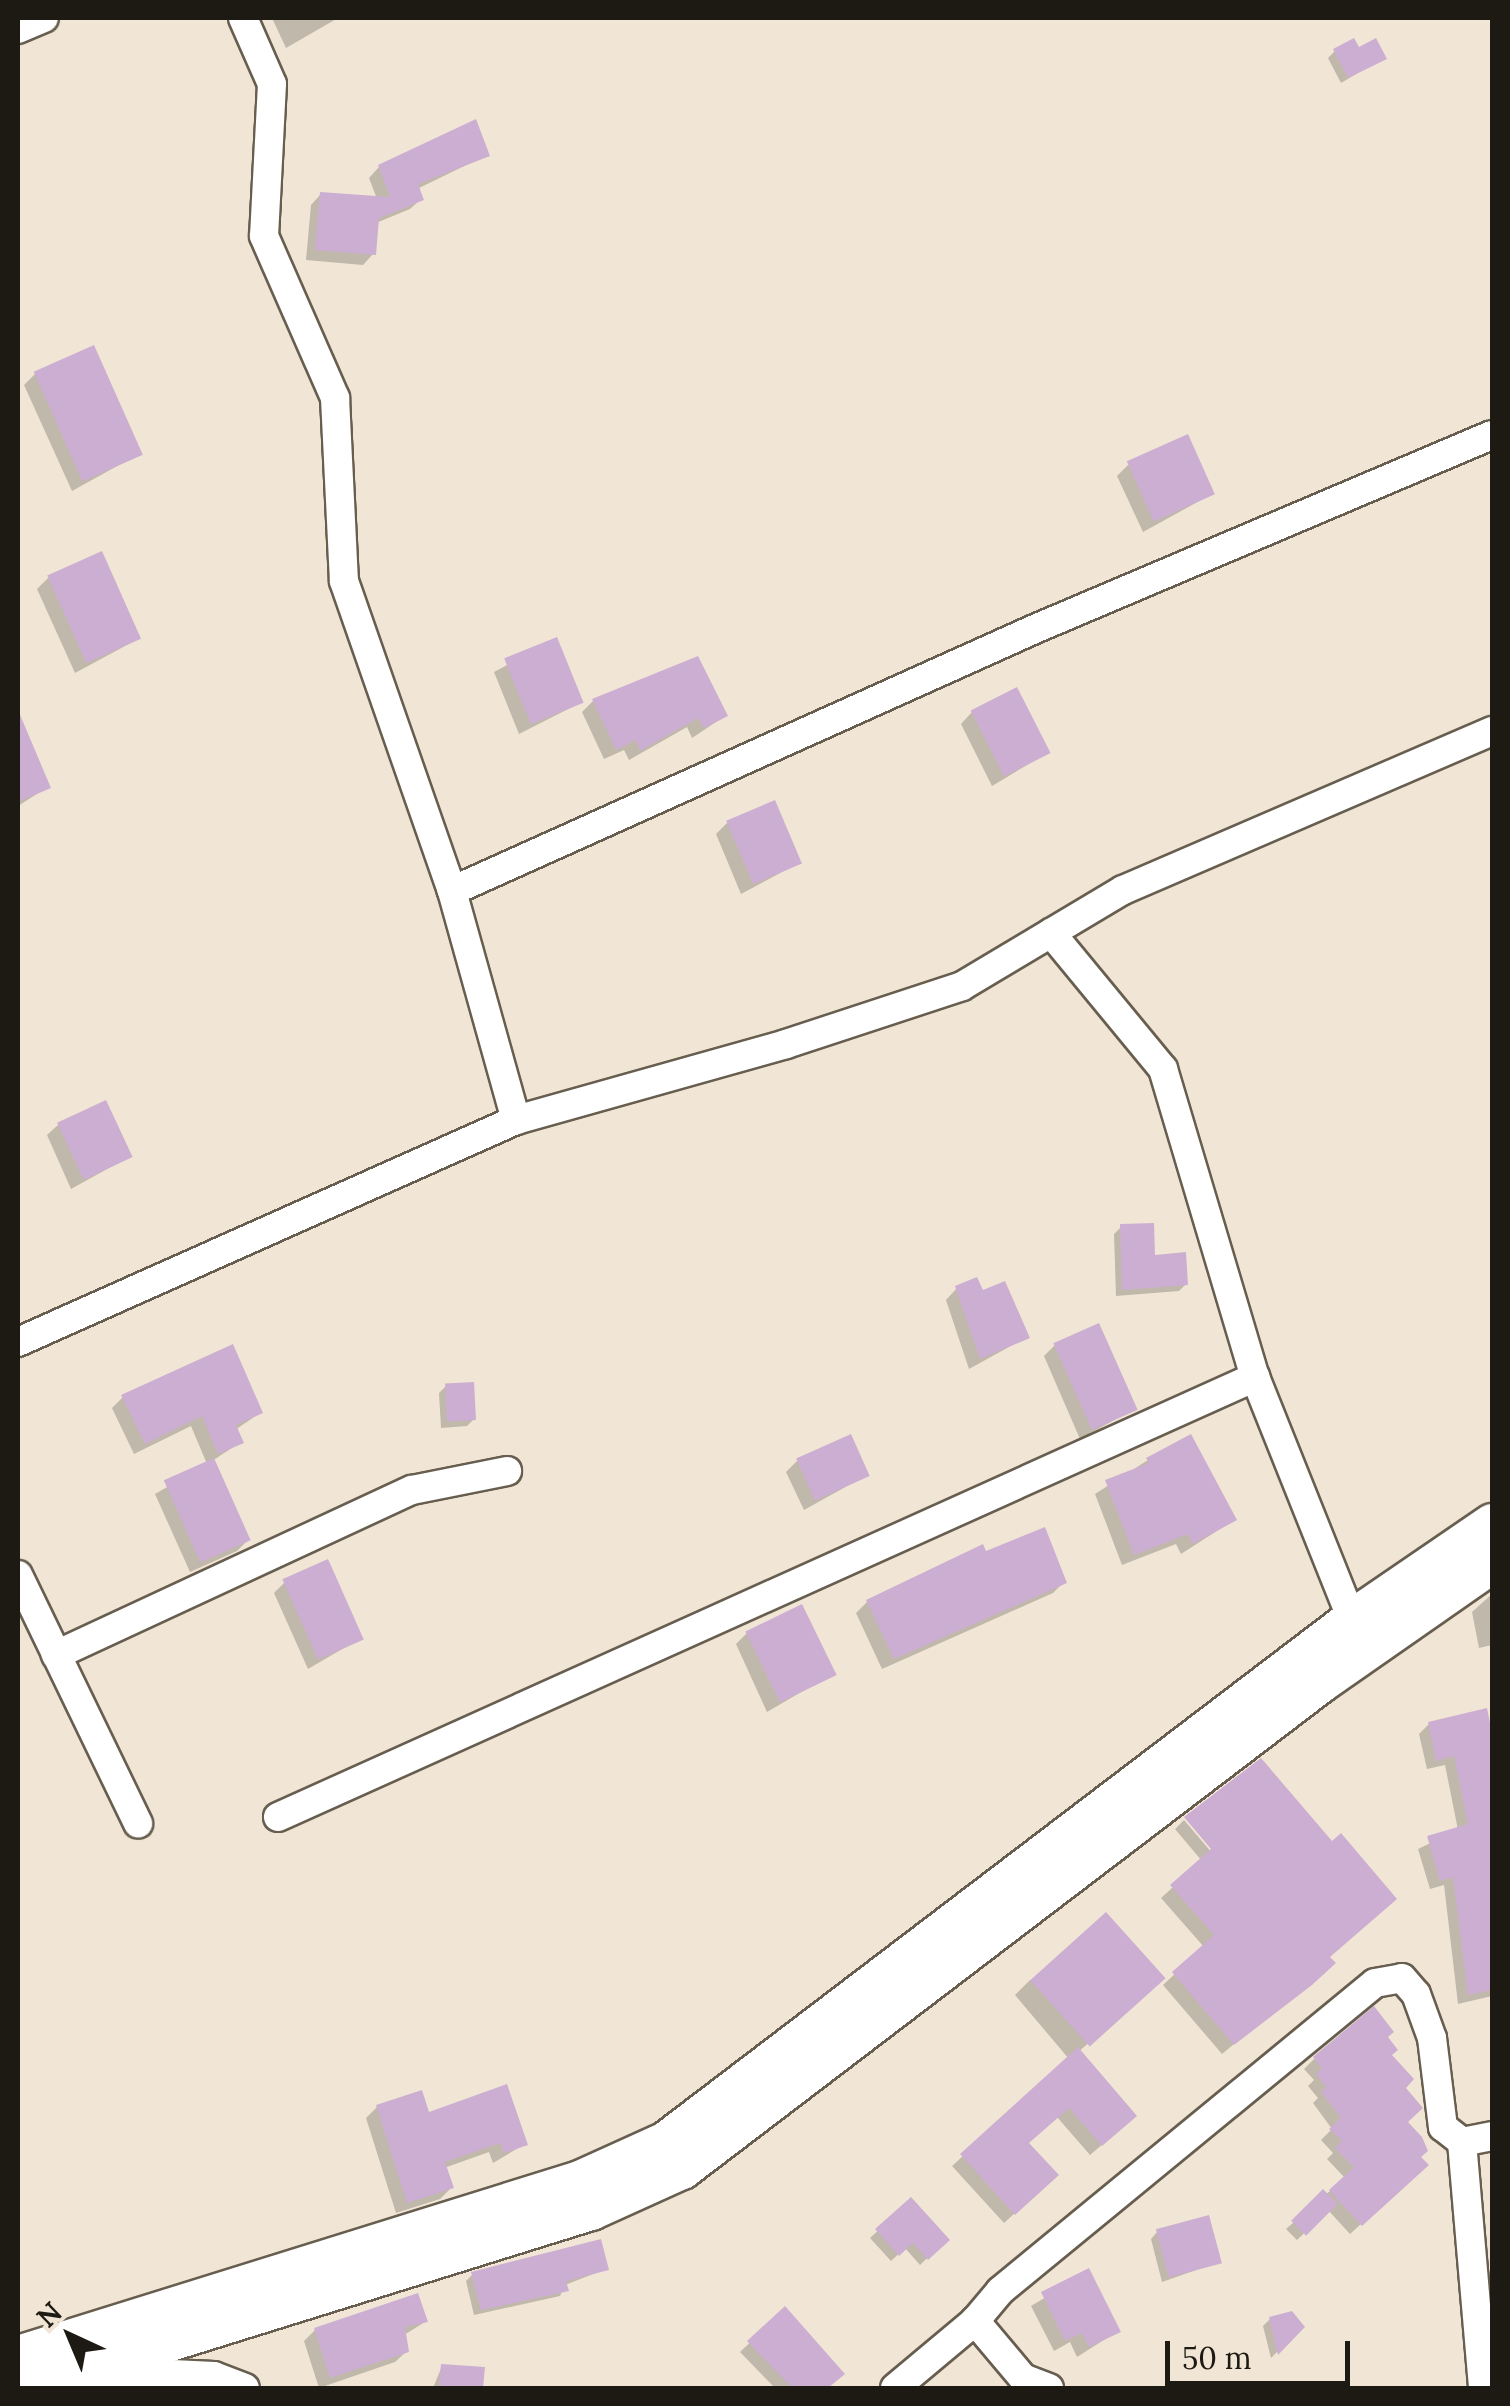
<!DOCTYPE html>
<html>
<head>
<meta charset="utf-8">
<style>
	body { margin:0 }
	#map { position:relative; width:1510px; height:2406px; overflow:hidden; background:#f1e6d5; font-family:Lora,serif }
	div>[style] { position:absolute }
	.shadow>* { inset:0; background:#0003 }
	.building>* { inset:0; background:#ccaed2; transform-origin:0 0 }
	.roads { filter:drop-shadow(2px 0 #675e4f) drop-shadow(-2px 0 #675e4f) drop-shadow(0 2px #675e4f) drop-shadow(0 -2px #675e4f) }
	.street>* { height:28px; margin:-14px; padding:0 14px; transform-origin:14px; border-radius:14px; background:#fff }
	.secondary>* { height:40px; margin:-20px; padding:0 20px; transform-origin:20px; border-radius:20px; background:#fff }
	span { translate:-50% -50%; white-space:nowrap; text-align:center; line-height:1.15; -webkit-text-stroke:9px #f1e6d5; paint-order:stroke }
	.frame { position:absolute; inset:0; border:20px solid #1d1a13; pointer-events:none }
	.north { position:absolute; left:20px; top:2286px; width:100px; height:100px; -webkit-text-stroke:8px #f1e6d5; paint-order:stroke; rotate:316deg; font-size:28px; font-weight:700; line-height:40px; text-align:center; color:#1d1a13 }
	.north::after { content:''; display:block; margin:auto; width:35px; height:45px; background:#1d1a13; clip-path:polygon(50% 0,100% 100%,50% 72%,0 100%) }
	.scale { position:absolute; left:1165px; top:2341px; width:185px; height:45px; box-sizing:border-box; border:5px solid #1d1a13; border-top:0; padding-left:12px; font-size:30px; line-height:35px; white-space:nowrap; color:#1d1a13; -webkit-text-stroke:8px #f1e6d5; paint-order:stroke }
</style>
</head>
<body>
<div id="map">
	<div class="shadow">
		<div style="clip-path:polygon(272px 18px,338px 18px,286px 48px)"></div>
		<div style="clip-path:polygon(1358px 50px,1383px 58px,1341px 83px,1328px 58px,1335px 51px)"></div>
		<div style="clip-path:polygon(487px 155px,417px 189px,421px 199px,410px 209px,376px 223px,373px 254px,363px 265px,306px 260px,311px 205px,321px 194px,377px 199px,369px 178px,379px 167px)"></div>
		<div style="clip-path:polygon(35px 374px,139px 454px,72px 491px,24px 385px)"></div>
		<div style="clip-path:polygon(1128px 465px,1212px 494px,1143px 532px,1117px 476px)"></div>
		<div style="clip-path:polygon(48px 578px,138px 639px,75px 673px,37px 589px)"></div>
		<div style="clip-path:polygon(555px 640px,580px 703px,519px 734px,494px 672px)"></div>
		<div style="clip-path:polygon(593px 701px,725px 716px,692px 738px,687px 727px,629px 760px,624px 750px,604px 759px,582px 712px)"></div>
		<div style="clip-path:polygon(972px 712px,1047px 753px,992px 786px,961px 724px)"></div>
		<div style="clip-path:polygon(18px 716px,48px 787px,18px 806px)"></div>
		<div style="clip-path:polygon(727px 823px,799px 863px,741px 894px,716px 834px)"></div>
		<div style="clip-path:polygon(59px 1124px,129px 1157px,71px 1189px,47px 1135px)"></div>
		<div style="clip-path:polygon(1121px 1227px,1152px 1257px,1186px 1284px,1179px 1291px,1116px 1296px,1114px 1234px)"></div>
		<div style="clip-path:polygon(957px 1288px,981px 1294px,1027px 1337px,969px 1369px,946px 1300px)"></div>
		<div style="clip-path:polygon(1055px 1345px,1134px 1409px,1080px 1439px,1044px 1356px)"></div>
		<div style="clip-path:polygon(446px 1386px,474px 1419px,467px 1426px,441px 1428px,439px 1393px)"></div>
		<div style="clip-path:polygon(123px 1397px,260px 1413px,235px 1430px,241px 1442px,212px 1461px,248px 1540px,237px 1551px,190px 1572px,155px 1494px,207px 1464px,191px 1426px,134px 1454px,112px 1408px)"></div>
		<div style="clip-path:polygon(1148px 1460px,1234px 1520px,1181px 1554px,1176px 1544px,1122px 1565px,1095px 1494px)"></div>
		<div style="clip-path:polygon(797px 1461px,867px 1475px,804px 1510px,786px 1472px)"></div>
		<div style="clip-path:polygon(985px 1554px,1064px 1582px,1053px 1593px,882px 1669px,856px 1613px,867px 1602px)"></div>
		<div style="clip-path:polygon(285px 1582px,361px 1638px,308px 1669px,274px 1593px)"></div>
		<div style="clip-path:polygon(1492px 1594px,1492px 1645px,1479px 1648px,1472px 1612px)"></div>
		<div style="clip-path:polygon(747px 1633px,832px 1674px,767px 1712px,736px 1644px)"></div>
		<div style="clip-path:polygon(1485px 1711px,1492px 1744px,1492px 1996px,1458px 2004px,1444px 1885px,1430px 1889px,1418px 1849px,1458px 1830px,1445px 1765px,1427px 1769px,1419px 1734px,1429px 1724px)"></div>
		<div style="clip-path:polygon(1184px 1820px,1218px 1860px,1332px 1963px,1222px 2054px,1163px 1985px,1204px 1947px,1161px 1898px,1202px 1861px,1175px 1829px)"></div>
		<div style="clip-path:polygon(1030px 1980px,1148px 1993px,1078px 2052px,1124px 2126px,1090px 2155px,1057px 2117px,1026px 2144px,1045px 2186px,1004px 2223px,952px 2166px,1069px 2059px,1015px 1995px)"></div>
		<div style="clip-path:polygon(1385px 2038px,1418px 2158px,1415px 2175px,1350px 2234px,1328px 2210px,1297px 2240px,1286px 2229px,1345px 2178px,1327px 2159px,1333px 2153px,1321px 2140px,1332px 2129px,1313px 2103px,1318px 2098px,1308px 2086px,1314px 2080px,1304px 2069px,1314px 2059px)"></div>
		<div style="clip-path:polygon(377px 2107px,428px 2115px,525px 2144px,493px 2163px,489px 2152px,444px 2168px,451px 2188px,440px 2199px,396px 2213px,366px 2118px)"></div>
		<div style="clip-path:polygon(911px 2200px,946px 2240px,920px 2265px,905px 2248px,891px 2261px,870px 2238px)"></div>
		<div style="clip-path:polygon(1158px 2231px,1219px 2262px,1162px 2282px,1151px 2239px)"></div>
		<div style="clip-path:polygon(606px 2269px,565px 2285px,560px 2296px,474px 2315px,466px 2281px,472px 2275px)"></div>
		<div style="clip-path:polygon(1088px 2272px,1118px 2331px,1077px 2357px,1070px 2342px,1054px 2351px,1031px 2306px)"></div>
		<div style="clip-path:polygon(785px 2310px,827px 2388px,828px 2388px,775px 2388px,740px 2352px)"></div>
		<div style="clip-path:polygon(1270px 2319px,1302px 2327px,1271px 2358px,1263px 2326px)"></div>
		<div style="clip-path:polygon(425px 2322px,404px 2335px,407px 2351px,395px 2362px,319px 2388px,304px 2341px,315px 2330px)"></div>
		<div style="clip-path:polygon(442px 2366px,482px 2369px,481px 2388px,433px 2388px)"></div>
	</div>
	<div class="building">
		<div style="clip-path:polygon(1354px 38px,1359px 47px,1376px 38px,1387px 59px,1348px 78px,1333px 49px)"></div>
		<div style="clip-path:polygon(476px 119px,490px 156px,418px 184px,424px 200px,379px 218px,376px 255px,315px 250px,320px 192px,390px 197px,378px 165px)"></div>
		<div style="left:94px;top:345px;width:120px;height:66px;rotate:66deg"></div>
		<div style="left:1188px;top:434px;width:66px;height:67px;rotate:66deg"></div>
		<div style="left:102px;top:551px;width:96px;height:60px;rotate:66deg"></div>
		<div style="left:557px;top:637px;width:71px;height:57px;rotate:68deg"></div>
		<div style="clip-path:polygon(698px 656px,728px 716px,704px 728px,698px 718px,640px 751px,636px 740px,616px 750px,592px 699px)"></div>
		<div style="left:1017px;top:687px;width:74px;height:52px;rotate:63deg"></div>
		<div style="clip-path:polygon(18px 710px,51px 788px,18px 802px)"></div>
		<div style="left:775px;top:800px;width:69px;height:53px;rotate:67deg"></div>
		<div style="left:106px;top:1100px;width:63px;height:54px;rotate:65deg"></div>
		<div style="clip-path:polygon(1154px 1223px,1155px 1255px,1186px 1252px,1188px 1285px,1122px 1290px,1120px 1224px)"></div>
		<div style="clip-path:polygon(977px 1277px,983px 1290px,1005px 1281px,1030px 1338px,980px 1359px,955px 1286px)"></div>
		<div style="left:1099px;top:1323px;width:95px;height:50px;rotate:66deg"></div>
		<div style="clip-path:polygon(233px 1344px,263px 1413px,236px 1425px,244px 1443px,218px 1454px,202px 1416px,145px 1444px,121px 1395px)"></div>
		<div style="left:474px;top:1382px;width:38px;height:29px;rotate:87deg"></div>
		<div style="left:851px;top:1434px;width:46px;height:60px;rotate:66deg"></div>
		<div style="clip-path:polygon(1191px 1434px,1237px 1520px,1193px 1544px,1188px 1534px,1134px 1555px,1105px 1480px,1149px 1463px,1146px 1458px)"></div>
		<div style="left:214px;top:1458px;width:90px;height:55px;rotate:66deg"></div>
		<div style="clip-path:polygon(1045px 1527px,1067px 1583px,894px 1659px,866px 1600px,983px 1544px,986px 1551px)"></div>
		<div style="left:328px;top:1559px;width:88px;height:50px;rotate:66deg"></div>
		<div style="left:802px;top:1604px;width:79px;height:63px;rotate:64deg"></div>
		<div style="clip-path:polygon(1487px 1708px,1492px 1733px,1492px 1990px,1468px 1995px,1453px 1877px,1440px 1881px,1427px 1836px,1468px 1824px,1454px 1756px,1436px 1761px,1428px 1722px)"></div>
		<div style="clip-path:polygon(1261px 1758px,1332px 1841px,1341px 1833px,1397px 1899px,1330px 1957px,1336px 1963px,1312px 1985px,1234px 2045px,1172px 1972px,1214px 1935px,1170px 1885px,1211px 1849px,1184px 1817px)"></div>
		<div style="left:1106px;top:1912px;width:89px;height:102px;rotate:48deg"></div>
		<div style="clip-path:polygon(1374px 2006px,1394px 2032px,1388px 2037px,1398px 2050px,1392px 2055px,1414px 2079px,1406px 2088px,1423px 2108px,1408px 2122px,1422px 2137px,1428px 2151px,1421px 2157px,1429px 2165px,1362px 2226px,1329px 2190px,1354px 2167px,1335px 2148px,1342px 2141px,1329px 2129px,1341px 2118px,1321px 2092px,1326px 2087px,1316px 2074px,1322px 2069px,1313px 2057px)"></div>
		<div style="clip-path:polygon(1078px 2047px,1137px 2116px,1102px 2146px,1069px 2108px,1029px 2143px,1059px 2175px,1015px 2215px,960px 2154px)"></div>
		<div style="clip-path:polygon(507px 2084px,528px 2145px,504px 2153px,500px 2143px,445px 2162px,454px 2188px,407px 2203px,376px 2105px,422px 2090px,429px 2112px)"></div>
		<div style="left:1323px;top:2189px;width:21px;height:45px;rotate:45deg"></div>
		<div style="clip-path:polygon(911px 2197px,950px 2240px,928px 2260px,913px 2243px,899px 2256px,875px 2229px)"></div>
		<div style="left:1209px;top:2215px;width:50px;height:55px;rotate:75deg"></div>
		<div style="clip-path:polygon(601px 2239px,609px 2270px,566px 2281px,569px 2291px,481px 2310px,471px 2272px)"></div>
		<div style="clip-path:polygon(1089px 2268px,1121px 2332px,1089px 2347px,1082px 2333px,1065px 2341px,1041px 2292px)"></div>
		<div style="clip-path:polygon(418px 2293px,428px 2322px,405px 2327px,409px 2352px,330px 2378px,314px 2328px)"></div>
		<div style="clip-path:polygon(785px 2306px,845px 2374px,828px 2388px,792px 2388px,747px 2341px)"></div>
		<div style="clip-path:polygon(1292px 2311px,1305px 2327px,1278px 2355px,1269px 2317px)"></div>
		<div style="clip-path:polygon(441px 2364px,485px 2367px,483px 2388px,439px 2388px)"></div>
	</div>
	<div class="roads">
		<div class="street">
			<div style="left:243px;top:18px;width:72px;rotate:66.3deg"></div>
			<div style="left:272px;top:84px;width:152px;rotate:93deg"></div>
			<div style="left:264px;top:236px;width:177px;rotate:66.3deg"></div>
			<div style="left:335px;top:398px;width:183px;rotate:87.2deg"></div>
			<div style="left:344px;top:581px;width:328px;rotate:70.8deg"></div>
			<div style="left:452px;top:891px;width:238px;rotate:74.4deg"></div>
			<div style="left:18px;top:29px;width:28px;rotate:-23deg"></div>
			<div style="left:452px;top:891px;width:641px;rotate:-24.21deg"></div>
			<div style="left:1037px;top:628px;width:494px;rotate:-23deg"></div>
			<div style="left:1051px;top:933px;width:176px;rotate:50.5deg"></div>
			<div style="left:1163px;top:1069px;width:321px;rotate:73.4deg"></div>
			<div style="left:1255px;top:1377px;width:262px;rotate:68.2deg"></div>
			<div style="left:18px;top:1342px;width:545px;rotate:-24.03deg"></div>
			<div style="left:516px;top:1120px;width:280px;rotate:-15.7deg"></div>
			<div style="left:786px;top:1044px;width:185px;rotate:-18.2deg"></div>
			<div style="left:962px;top:986px;width:187px;rotate:-30.8deg"></div>
			<div style="left:1123px;top:890px;width:402px;rotate:-23.3deg"></div>
			<div style="left:18px;top:1575px;width:276px;rotate:64.2deg"></div>
			<div style="left:56px;top:1655px;width:392px;rotate:-24.9deg"></div>
			<div style="left:412px;top:1490px;width:97px;rotate:-11.3deg"></div>
			<div style="left:278px;top:1817px;width:1072px;rotate:-24.24deg"></div>
			<div style="left:1462px;top:2142px;width:247px;rotate:85.1deg"></div>
			<div style="left:101px;top:2382px;width:32px;rotate:-18deg"></div>
			<div style="left:131px;top:2372px;width:83px;rotate:2.8deg"></div>
			<div style="left:214px;top:2376px;width:33px;rotate:21deg"></div>
			<div style="left:895px;top:2388px;width:104px;rotate:-39.9deg"></div>
			<div style="left:1049px;top:2388px;width:28px;rotate:-159deg"></div>
			<div style="left:1023px;top:2378px;width:75px;rotate:-130.1deg"></div>
			<div style="left:975px;top:2321px;width:39px;rotate:-50deg"></div>
			<div style="left:1000px;top:2291px;width:485px;rotate:-39.4deg"></div>
			<div style="left:1375px;top:1983px;width:27px;rotate:-10deg"></div>
			<div style="left:1402px;top:1978px;width:21px;rotate:49deg"></div>
			<div style="left:1416px;top:1994px;width:47px;rotate:70deg"></div>
			<div style="left:1432px;top:2038px;width:90px;rotate:83deg"></div>
			<div style="left:1443px;top:2127px;width:24px;rotate:38deg"></div>
			<div style="left:1462px;top:2142px;width:31px;rotate:-11deg"></div>
		</div>
		<div class="secondary">
			<div style="left:18px;top:2356px;width:589px;rotate:-17.3deg"></div>
			<div style="left:580px;top:2181px;width:94px;rotate:-24.4deg"></div>
			<div style="left:666px;top:2142px;width:862px;rotate:-37.27deg"></div>
			<div style="left:1352px;top:1620px;width:170px;rotate:-34.4deg"></div>
			<div style="left:19px;top:2388px;width:599px;rotate:-17.29deg"></div>
			<div style="left:591px;top:2210px;width:100px;rotate:-24.3deg"></div>
			<div style="left:682px;top:2169px;width:802px;rotate:-37.3deg"></div>
			<div style="left:1320px;top:1683px;width:210px;rotate:-34.9deg"></div>
		</div>
	</div>
	<div class="frame"></div>
	<div class="north">N</div>
	<div class="scale">50 m</div>
</div>
</body>
</html>
